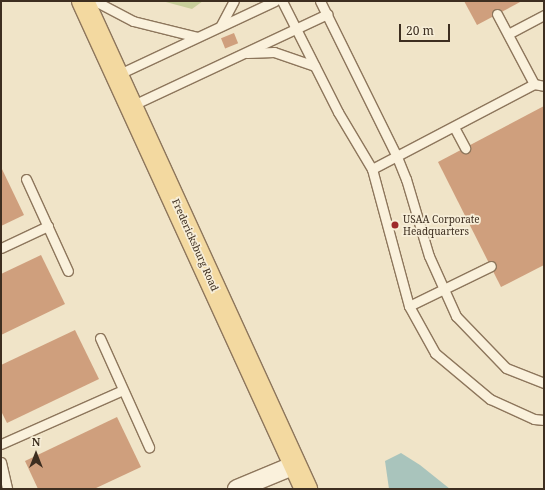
<!DOCTYPE html>
<html>
<head>
<meta charset="utf-8">
<style>
	body { margin:0 }
	#map { position:relative; width:545px; height:490px; overflow:hidden; background:#f0e4c8; font-family:"Noto Serif",serif }
	div>[style] { position:absolute }
	.green>* { inset:0; background:#c9cf9b }
	.water>* { inset:0; background:#a9c4bc }
	.building>* { inset:0; background:#cf9f7d; transform-origin:0 0 }
	.roads { filter:drop-shadow(1px 0 #8d765c) drop-shadow(-1px 0 #8d765c) drop-shadow(0 1px #8d765c) drop-shadow(0 -1px #8d765c) }
	.lane>* { height:9px; margin:-4.5px; padding:0 4.5px; transform-origin:4.5px; border-radius:4.5px; background:#faf1dc }
	.street>* { height:18px; margin:-9px; padding:0 9px; transform-origin:9px; border-radius:9px; background:#faf1dc }
	.primary>* { height:22px; margin:-11px; padding:0 11px; transform-origin:11px; border-radius:11px; background:#f3d9a0 }
	.dots>* { width:11px; height:11px; translate:-50% -50%; box-sizing:border-box; border:2px solid #f7eed8; border-radius:50% }
	span { translate:-50% -50%; white-space:nowrap; text-align:center; line-height:1.15; -webkit-text-stroke:3.5px #f7eed8; paint-order:stroke }
	.poi-label { font-size:10px; color:#3d2e20 }
	.left { translate:0 -50%; text-align:left }
	.street-label { font-size:10px; color:#3d2e20 }
	.frame { position:absolute; inset:0; border:2px solid #3d2e20; pointer-events:none }
	.north { position:absolute; left:16px; top:434px; width:40px; height:40px; -webkit-text-stroke:3px #f7eed8; paint-order:stroke; rotate:0deg; font-size:11px; font-weight:700; line-height:16px; text-align:center; color:#3d2e20 }
	.north::after { content:''; display:block; margin:auto; width:14px; height:18px; background:#3d2e20; clip-path:polygon(50% 0,100% 100%,50% 72%,0 100%) }
	.scale { position:absolute; left:399px; top:24px; width:51px; height:18px; box-sizing:border-box; border:2px solid #3d2e20; border-top:0; padding-left:5px; font-size:12px; line-height:14px; white-space:nowrap; color:#3d2e20; -webkit-text-stroke:3px #f7eed8; paint-order:stroke }
</style>
</head>
<body>
<div id="map">
	<div class="green">
		<div style="clip-path:polygon(162px 1px,203px 1px,192px 9px)"></div>
	</div>
	<div class="water">
		<div style="clip-path:polygon(401px 453px,420px 465px,450px 489px,389px 489px,385px 461px)"></div>
	</div>
	<div class="building">
		<div style="clip-path:polygon(464px 1px,522px 1px,477px 25px)"></div>
		<div style="left:234px;top:33px;width:11px;height:14px;rotate:68deg"></div>
		<div style="clip-path:polygon(544px 106px,544px 265px,501px 287px,438px 162px)"></div>
		<div style="clip-path:polygon(1px 167px,24px 215px,1px 226px)"></div>
		<div style="clip-path:polygon(41px 255px,65px 304px,1px 335px,1px 274px)"></div>
		<div style="clip-path:polygon(75px 330px,99px 379px,7px 423px,1px 411px,1px 365px)"></div>
		<div style="clip-path:polygon(117px 417px,141px 467px,94px 489px,38px 489px,25px 461px)"></div>
	</div>
	<div class="roads">
		<div class="lane">
			<div style="left:95px;top:1px;width:43px;rotate:27.8deg"></div>
			<div style="left:133px;top:21px;width:66px;rotate:14deg"></div>
			<div style="left:282px;top:1px;width:124px;rotate:63.2deg"></div>
			<div style="left:338px;top:112px;width:66px;rotate:59.2deg"></div>
			<div style="left:372px;top:169px;width:142px;rotate:74.9deg"></div>
			<div style="left:409px;top:306px;width:54px;rotate:61deg"></div>
			<div style="left:435px;top:353px;width:72px;rotate:39.9deg"></div>
			<div style="left:490px;top:399px;width:48px;rotate:24.4deg"></div>
			<div style="left:534px;top:419px;width:10px;rotate:6deg"></div>
			<div style="left:320px;top:1px;width:174px;rotate:63.7deg"></div>
			<div style="left:397px;top:157px;width:24px;rotate:68deg"></div>
			<div style="left:406px;top:179px;width:80px;rotate:73.4deg"></div>
			<div style="left:429px;top:256px;width:66px;rotate:65.8deg"></div>
			<div style="left:456px;top:316px;width:72px;rotate:46.1deg"></div>
			<div style="left:506px;top:368px;width:41px;rotate:21.5deg"></div>
			<div style="left:497px;top:14px;width:79px;rotate:62.1deg"></div>
			<div style="left:221px;top:25px;width:27px;rotate:-62deg"></div>
			<div style="left:508px;top:34px;width:41px;rotate:-27.8deg"></div>
			<div style="left:247px;top:53px;width:27px;rotate:-2deg"></div>
			<div style="left:274px;top:52px;width:43px;rotate:18.9deg"></div>
			<div style="left:117px;top:75px;width:174px;rotate:-25.1deg"></div>
			<div style="left:131px;top:106px;width:217px;rotate:-25.1deg"></div>
			<div style="left:454px;top:127px;width:24px;rotate:62deg"></div>
			<div style="left:372px;top:169px;width:183px;rotate:-27.7deg"></div>
			<div style="left:534px;top:84px;width:10px;rotate:11deg"></div>
			<div style="left:26px;top:179px;width:101px;rotate:65.5deg"></div>
			<div style="left:1px;top:248px;width:52px;rotate:-25.1deg"></div>
			<div style="left:409px;top:306px;width:91px;rotate:-26deg"></div>
			<div style="left:100px;top:338px;width:120px;rotate:65.8deg"></div>
			<div style="left:1px;top:444px;width:133px;rotate:-23.9deg"></div>
			<div style="left:1px;top:462px;width:28px;rotate:77deg"></div>
		</div>
		<div class="street">
			<div style="left:237px;top:489px;width:63px;rotate:-22.5deg"></div>
		</div>
		<div class="primary">
			<div style="left:83px;top:1px;width:537px;rotate:65.44deg"></div>
		</div>
	</div>
	<div class="dots">
		<div style="left:395px;top:225px;background:#9e2a2b"></div>
	</div>
	<div class="poi-label">
		<span class="left" style="left:403px;top:225px">USAA Corporate<br>Headquarters</span>
	</div>
	<div class="street-label">
		<span style="left:195px;top:245px;rotate:66deg">Fredericksburg Road</span>
	</div>
	<div class="frame"></div>
	<div class="north">N</div>
	<div class="scale">20 m</div>
</div>
</body>
</html>
